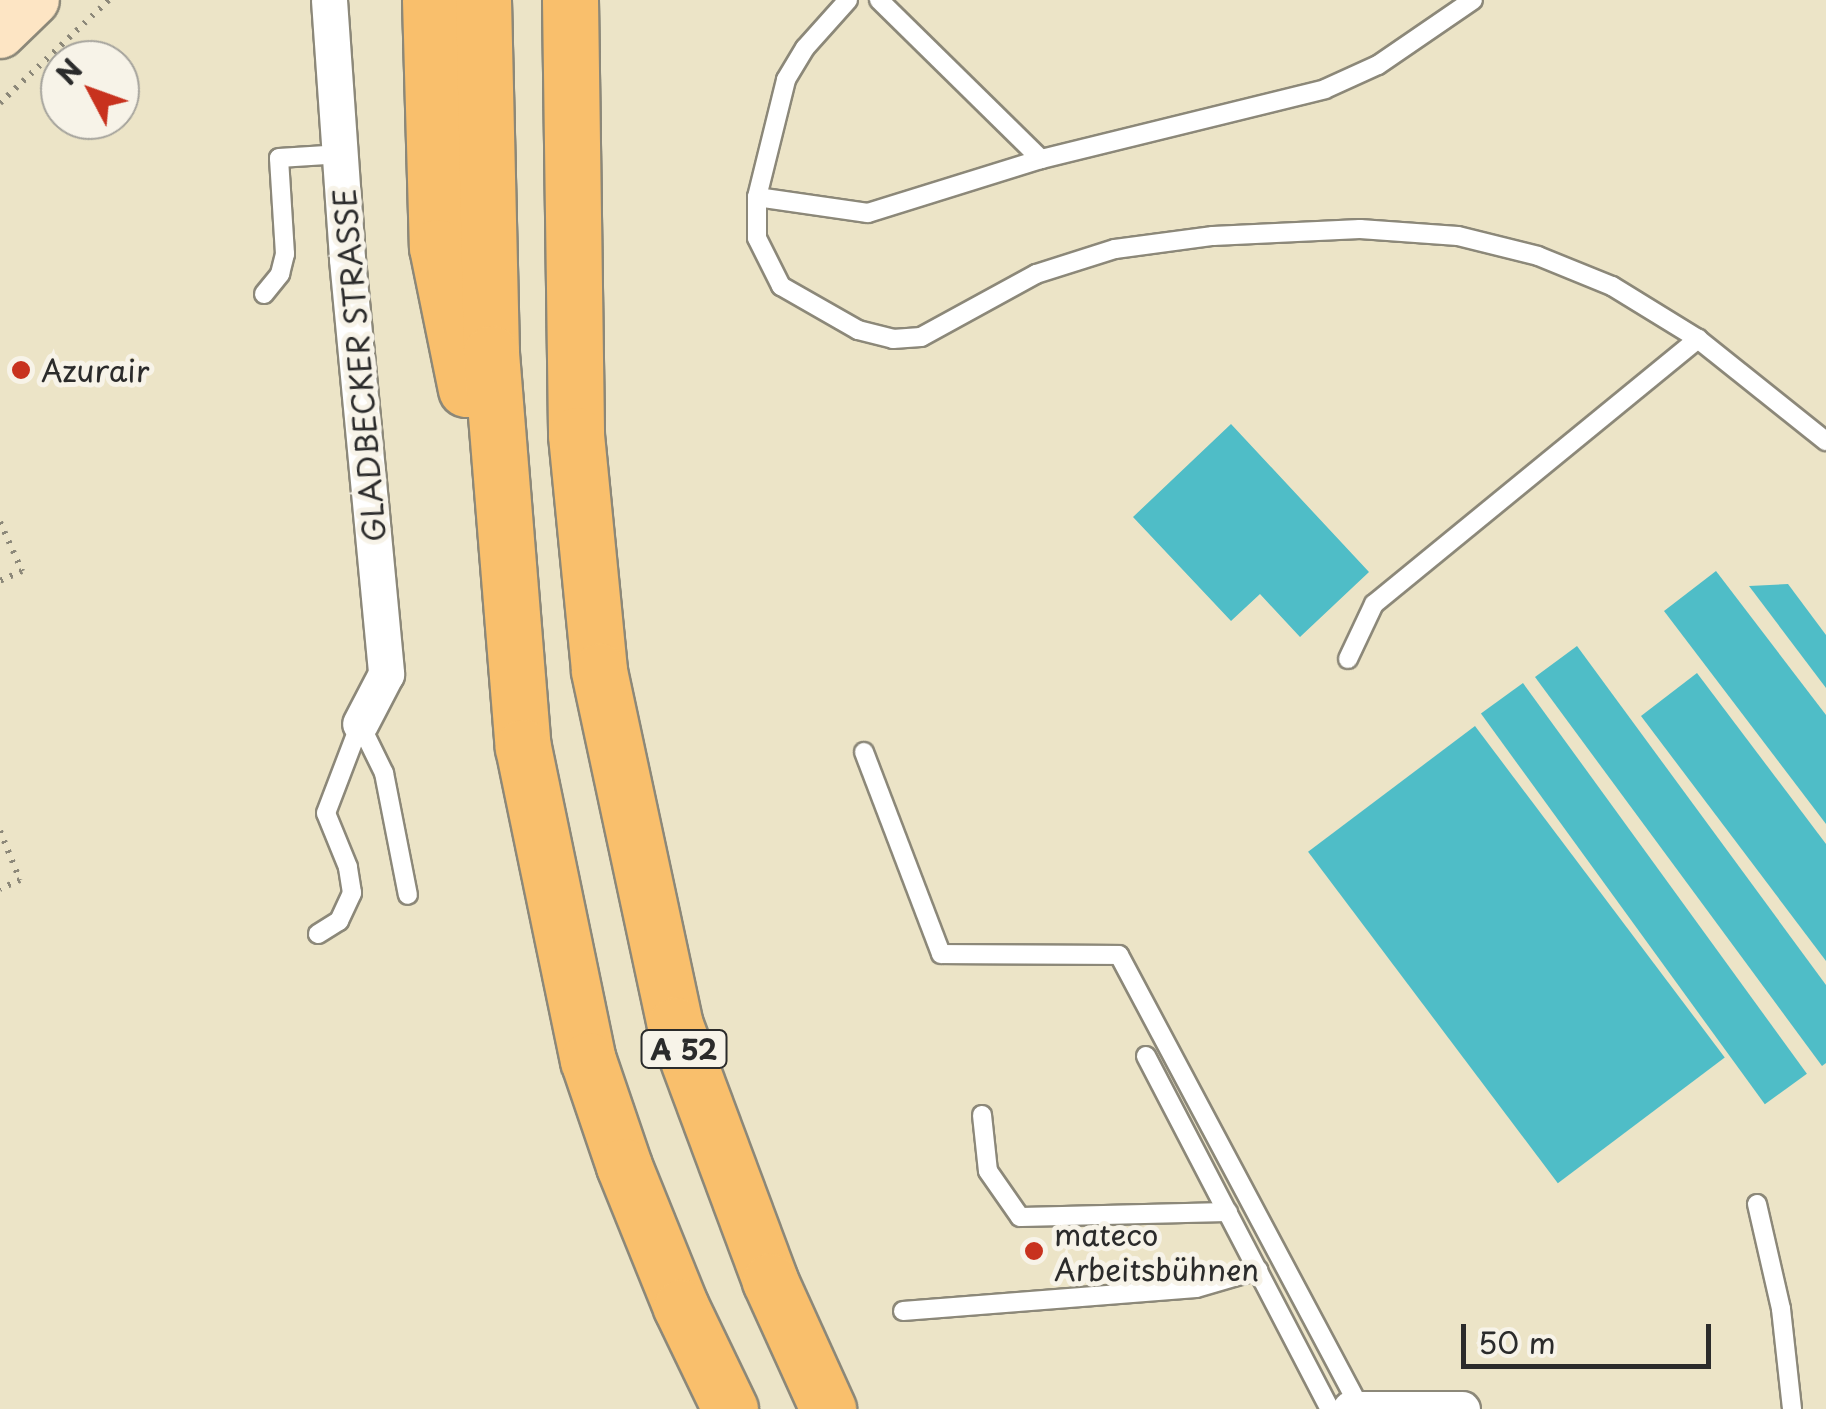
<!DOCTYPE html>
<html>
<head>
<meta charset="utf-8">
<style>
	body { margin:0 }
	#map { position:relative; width:1826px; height:1409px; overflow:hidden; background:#ece4c7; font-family:"Playpen Sans",sans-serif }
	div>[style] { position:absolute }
	.water>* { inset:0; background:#4fbdc7; transform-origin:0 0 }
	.path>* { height:6px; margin-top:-3px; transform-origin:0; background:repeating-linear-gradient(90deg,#8c8879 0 2.5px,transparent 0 10.5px) }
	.roads { filter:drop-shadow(2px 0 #8c8879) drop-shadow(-2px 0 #8c8879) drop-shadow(0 2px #8c8879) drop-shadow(0 -2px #8c8879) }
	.lane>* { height:18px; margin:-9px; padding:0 9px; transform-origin:9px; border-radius:9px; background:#fff }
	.street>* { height:35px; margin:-17.5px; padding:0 17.5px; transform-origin:17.5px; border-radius:17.5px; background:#fff }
	.secondary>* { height:50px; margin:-25px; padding:0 25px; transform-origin:25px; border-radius:25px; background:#fde5c4 }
	.highway>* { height:55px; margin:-27.5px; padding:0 27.5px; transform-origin:27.5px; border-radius:27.5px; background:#f9bf6c }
	.dots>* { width:28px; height:28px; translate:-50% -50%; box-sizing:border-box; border:5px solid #f7f3e8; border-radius:50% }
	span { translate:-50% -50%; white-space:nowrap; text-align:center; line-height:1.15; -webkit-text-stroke:10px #f7f3e8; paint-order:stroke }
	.shield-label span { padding:2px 8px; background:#f7f3e8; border:2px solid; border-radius:8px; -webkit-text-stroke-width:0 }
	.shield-label { font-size:28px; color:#2b2b2b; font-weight:700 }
	.street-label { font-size:30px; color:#2b2b2b }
	.poi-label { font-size:30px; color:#2b2b2b }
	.left { translate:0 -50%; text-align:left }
	.north { position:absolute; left:40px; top:40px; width:100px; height:100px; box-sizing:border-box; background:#f7f3e8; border:2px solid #a5a39c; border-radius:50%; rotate:311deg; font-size:28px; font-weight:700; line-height:40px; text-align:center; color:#2b2b2b }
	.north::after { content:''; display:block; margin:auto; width:35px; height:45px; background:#c8321e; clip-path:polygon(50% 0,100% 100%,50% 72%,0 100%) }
	.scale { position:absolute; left:1461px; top:1324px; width:250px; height:45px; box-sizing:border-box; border:5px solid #2b2b2b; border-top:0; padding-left:12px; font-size:30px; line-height:35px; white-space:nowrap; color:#2b2b2b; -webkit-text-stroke:8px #f7f3e8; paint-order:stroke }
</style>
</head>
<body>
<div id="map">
	<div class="water">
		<div style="clip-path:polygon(1231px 424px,1369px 572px,1300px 637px,1260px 594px,1231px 621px,1133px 517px)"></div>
		<div style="clip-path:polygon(1716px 571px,1826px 715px,1826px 824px,1664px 611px)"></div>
		<div style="clip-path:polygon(1788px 584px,1826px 635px,1826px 688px,1749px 586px)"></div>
		<div style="clip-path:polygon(1577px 646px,1826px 985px,1826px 1063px,1822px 1066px,1535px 677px)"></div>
		<div style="clip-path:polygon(1697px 673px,1826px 844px,1826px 961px,1641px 716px)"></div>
		<div style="left:1523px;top:683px;width:483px;height:52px;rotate:54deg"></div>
		<div style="left:1475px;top:726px;width:415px;height:209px;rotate:53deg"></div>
	</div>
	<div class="path">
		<div style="left:0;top:103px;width:150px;rotate:-43.4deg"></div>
		<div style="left:0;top:522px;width:54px;rotate:65.8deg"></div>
		<div style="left:22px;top:571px;width:24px;rotate:156deg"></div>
		<div style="left:0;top:831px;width:53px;rotate:67.8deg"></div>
		<div style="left:20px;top:880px;width:22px;rotate:156deg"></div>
	</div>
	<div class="roads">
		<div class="lane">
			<div style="left:848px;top:0;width:64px;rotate:131.9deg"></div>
			<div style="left:805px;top:48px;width:37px;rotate:121deg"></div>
			<div style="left:786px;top:80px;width:121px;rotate:103.9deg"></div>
			<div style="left:757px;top:197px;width:41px;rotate:90deg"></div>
			<div style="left:757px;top:238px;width:54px;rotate:63.4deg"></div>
			<div style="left:781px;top:286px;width:89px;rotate:29.7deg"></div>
			<div style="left:858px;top:330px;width:36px;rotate:14deg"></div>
			<div style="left:893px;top:339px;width:28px;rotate:-4deg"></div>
			<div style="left:921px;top:337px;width:131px;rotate:-28.7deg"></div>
			<div style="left:1036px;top:274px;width:83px;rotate:-17.6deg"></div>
			<div style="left:1115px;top:249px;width:99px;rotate:-7.6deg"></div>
			<div style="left:1213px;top:236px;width:147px;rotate:-2.7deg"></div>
			<div style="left:1360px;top:229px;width:98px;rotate:4.1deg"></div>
			<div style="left:1458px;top:236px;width:82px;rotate:14deg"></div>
			<div style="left:1538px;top:256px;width:80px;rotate:22.1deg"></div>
			<div style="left:1612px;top:286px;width:101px;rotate:31.6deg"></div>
			<div style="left:1698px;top:339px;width:164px;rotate:38.6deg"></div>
			<div style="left:879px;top:0;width:227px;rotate:44.5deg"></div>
			<div style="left:1041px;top:159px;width:292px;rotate:-13.8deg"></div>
			<div style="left:1325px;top:89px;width:58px;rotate:-24.4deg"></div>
			<div style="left:1378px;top:65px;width:115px;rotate:-34.4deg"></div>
			<div style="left:757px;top:197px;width:112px;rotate:8.2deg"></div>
			<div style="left:868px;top:213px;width:181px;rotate:-17.3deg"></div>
			<div style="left:264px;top:294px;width:26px;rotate:-51deg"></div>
			<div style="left:280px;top:274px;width:21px;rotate:-76deg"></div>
			<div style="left:285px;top:254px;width:96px;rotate:-93.6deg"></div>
			<div style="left:279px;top:158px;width:63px;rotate:-3.6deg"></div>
			<div style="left:1348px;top:659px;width:61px;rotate:-64.7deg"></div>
			<div style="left:1374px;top:604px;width:419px;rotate:-39.3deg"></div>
			<div style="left:360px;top:724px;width:55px;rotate:63.9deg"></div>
			<div style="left:384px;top:773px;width:124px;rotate:78.9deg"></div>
			<div style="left:864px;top:752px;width:216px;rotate:69.1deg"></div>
			<div style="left:941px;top:954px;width:178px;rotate:0.3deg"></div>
			<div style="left:1119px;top:955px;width:511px;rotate:61.98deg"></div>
			<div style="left:318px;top:934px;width:25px;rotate:-32deg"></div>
			<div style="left:339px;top:921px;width:31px;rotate:-65deg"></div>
			<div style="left:352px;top:893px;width:26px;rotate:-99deg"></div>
			<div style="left:348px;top:867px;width:58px;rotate:-112.2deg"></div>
			<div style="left:326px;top:813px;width:95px;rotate:-69.1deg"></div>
			<div style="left:1146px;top:1056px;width:398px;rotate:62.5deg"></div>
			<div style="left:982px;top:1115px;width:56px;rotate:83.9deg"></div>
			<div style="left:988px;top:1171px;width:56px;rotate:55.2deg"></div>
			<div style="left:1020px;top:1217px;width:208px;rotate:-1.4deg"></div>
			<div style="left:1757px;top:1204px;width:108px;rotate:77.1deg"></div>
			<div style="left:1781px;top:1309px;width:101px;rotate:83.7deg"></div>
			<div style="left:903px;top:1311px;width:294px;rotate:-4.5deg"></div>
			<div style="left:1196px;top:1288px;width:65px;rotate:-16.2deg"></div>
		</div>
		<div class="street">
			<div style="left:329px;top:0;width:260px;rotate:86deg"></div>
			<div style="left:347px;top:259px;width:417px;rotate:84.6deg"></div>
			<div style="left:386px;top:674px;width:56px;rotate:117.5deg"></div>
			<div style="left:1350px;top:1409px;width:112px"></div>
		</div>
		<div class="secondary">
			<div style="left:0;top:33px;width:47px;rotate:-44.1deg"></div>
		</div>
		<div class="highway">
			<div style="left:430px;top:0;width:247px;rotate:88.4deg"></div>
			<div style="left:437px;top:247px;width:145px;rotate:78.5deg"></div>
			<div style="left:483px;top:0;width:353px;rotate:88.7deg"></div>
			<div style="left:491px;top:353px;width:395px;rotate:85.4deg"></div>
			<div style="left:523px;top:747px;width:320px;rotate:78.3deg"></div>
			<div style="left:588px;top:1060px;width:112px;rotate:71.2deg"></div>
			<div style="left:624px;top:1166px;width:152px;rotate:68deg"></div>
			<div style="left:681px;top:1307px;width:113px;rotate:64.3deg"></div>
			<div style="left:570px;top:0;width:435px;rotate:89.2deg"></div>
			<div style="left:576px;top:435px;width:237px;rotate:84.4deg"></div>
			<div style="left:599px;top:671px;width:362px;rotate:77.9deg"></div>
			<div style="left:675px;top:1025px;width:273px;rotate:69.6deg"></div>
			<div style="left:770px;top:1281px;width:141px;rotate:65.6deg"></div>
		</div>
	</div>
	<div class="dots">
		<div style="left:21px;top:370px;background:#c8321e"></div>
		<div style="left:1034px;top:1251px;background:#c8321e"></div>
	</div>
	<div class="shield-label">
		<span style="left:684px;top:1049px">A 52</span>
	</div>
	<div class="street-label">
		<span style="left:359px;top:365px;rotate:-95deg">GLADBECKER STRASSE</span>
	</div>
	<div class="poi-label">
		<span class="left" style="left:41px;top:370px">Azurair</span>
		<span class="left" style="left:1054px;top:1251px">mateco<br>Arbeitsbühnen</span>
	</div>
	<div class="north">N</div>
	<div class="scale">50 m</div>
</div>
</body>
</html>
